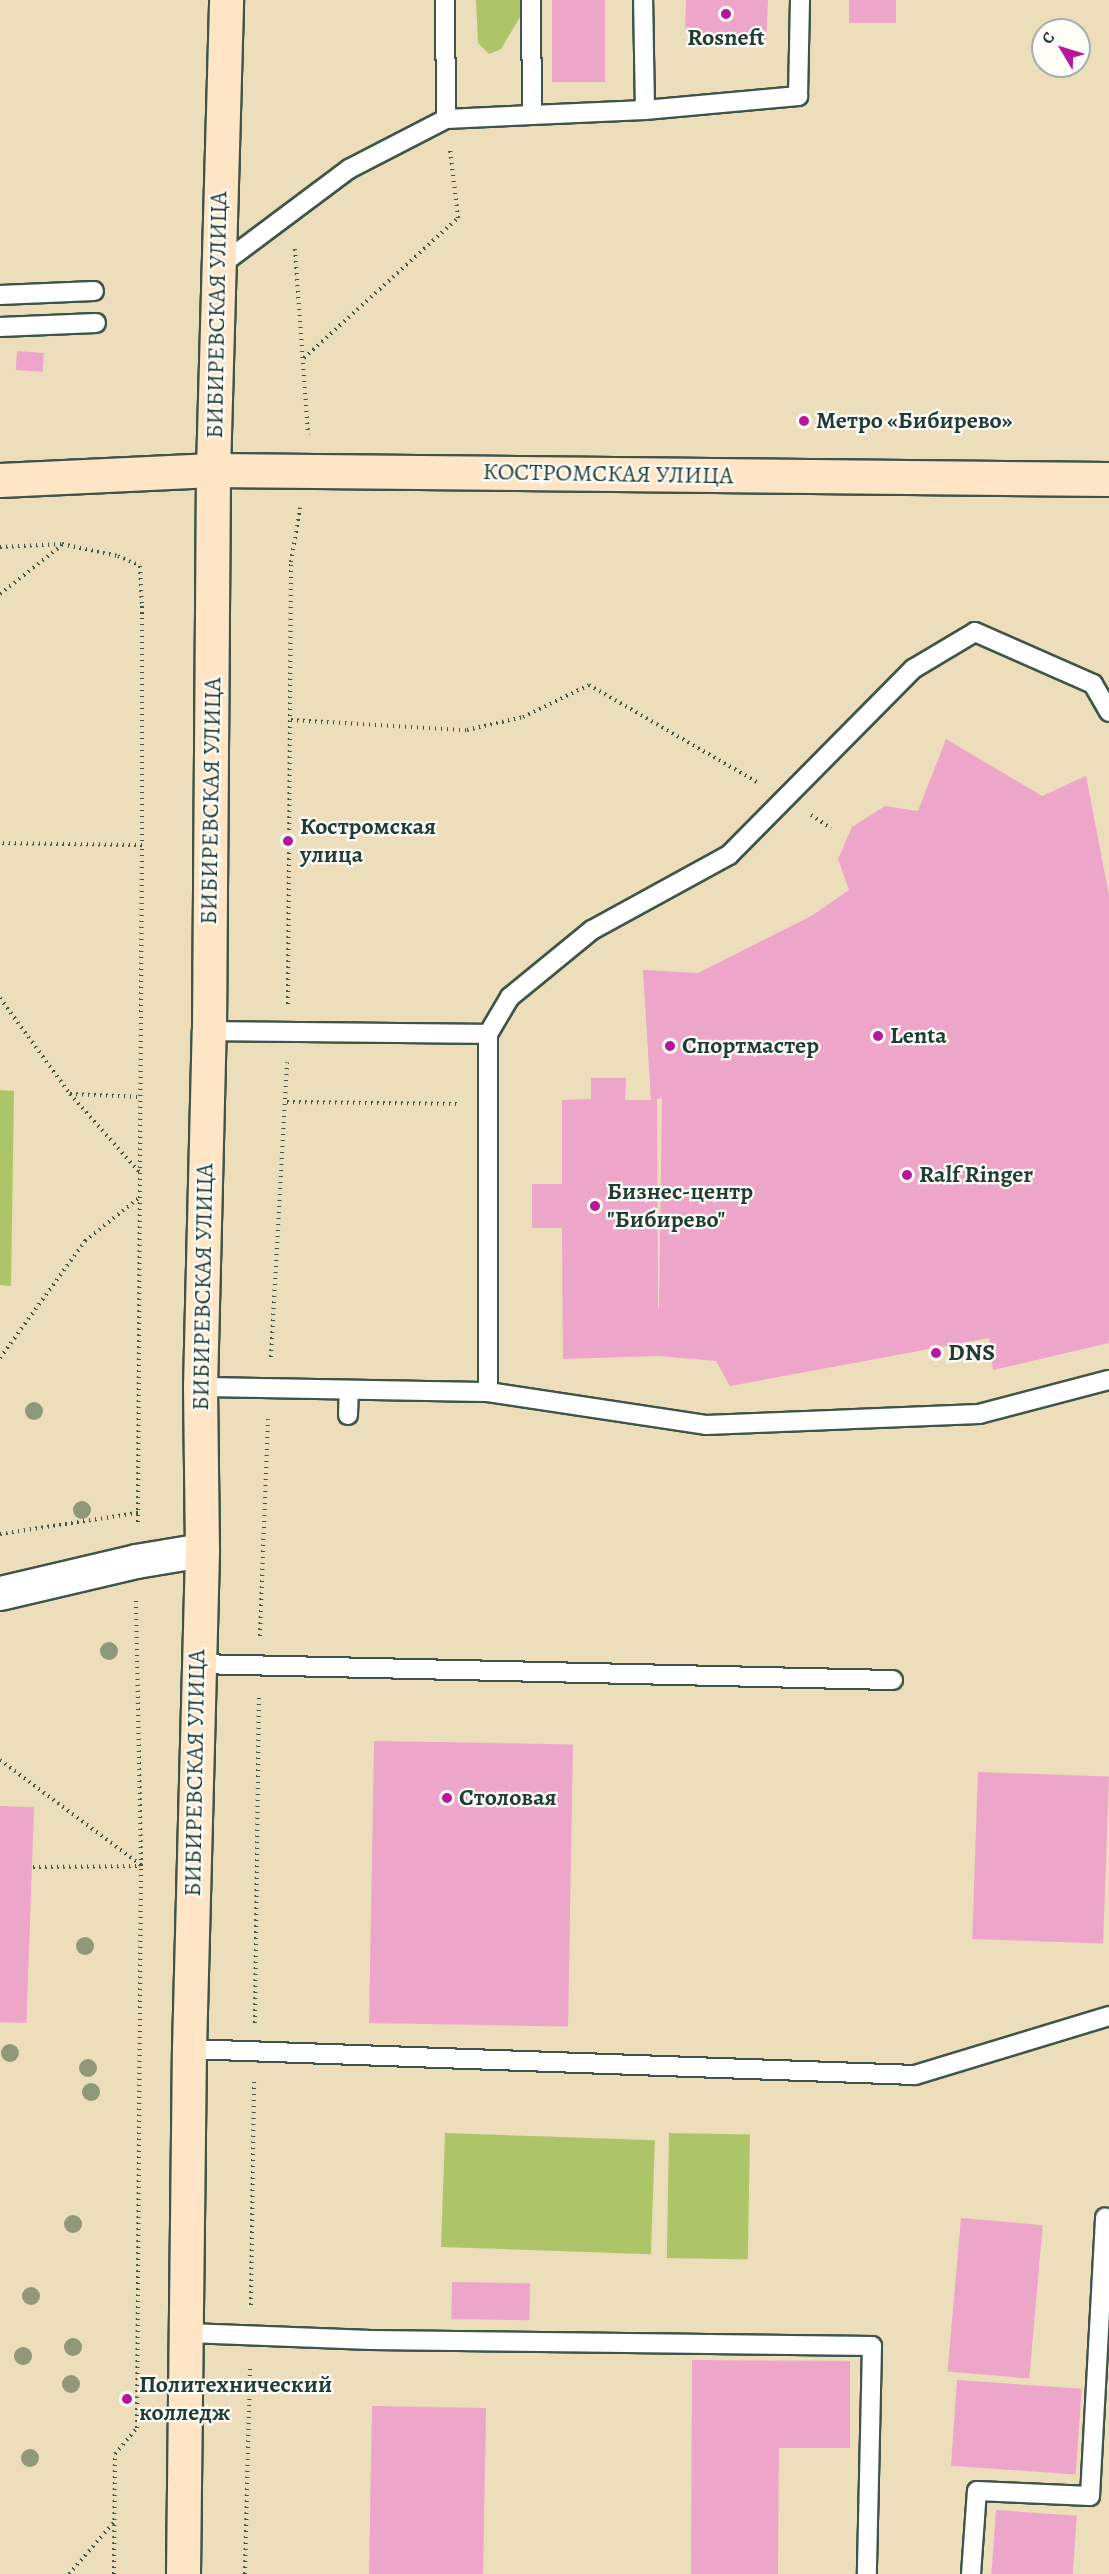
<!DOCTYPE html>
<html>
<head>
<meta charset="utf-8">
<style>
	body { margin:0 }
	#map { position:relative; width:1109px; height:2574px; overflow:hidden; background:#ecdebb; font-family:Alegreya,serif }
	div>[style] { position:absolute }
	.green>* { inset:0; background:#aec469; transform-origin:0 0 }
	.building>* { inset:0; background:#eda5ca; transform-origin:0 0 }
	.path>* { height:4px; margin-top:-2px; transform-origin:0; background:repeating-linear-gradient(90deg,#3e5548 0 1.5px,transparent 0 6px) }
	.roads { filter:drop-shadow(2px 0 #3e5548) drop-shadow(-2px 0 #3e5548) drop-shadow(0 2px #3e5548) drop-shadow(0 -2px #3e5548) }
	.lane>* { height:18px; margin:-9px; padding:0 9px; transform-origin:9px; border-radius:9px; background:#fff }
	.street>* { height:33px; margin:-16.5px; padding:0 16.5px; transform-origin:16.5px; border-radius:16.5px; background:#fff }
	.secondary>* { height:33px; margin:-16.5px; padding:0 16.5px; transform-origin:16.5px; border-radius:16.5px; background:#fde5c5 }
	.trees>* { width:18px; height:18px; margin:-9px; border-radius:50%; background:#8f9878 }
	.dots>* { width:16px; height:16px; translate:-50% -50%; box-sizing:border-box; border:3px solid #fdfcf7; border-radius:50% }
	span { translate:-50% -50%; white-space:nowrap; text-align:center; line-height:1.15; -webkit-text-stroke:4.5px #fdfcf7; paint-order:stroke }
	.poi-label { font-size:24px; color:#1f3d34; font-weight:700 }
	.left { translate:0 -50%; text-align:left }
	.street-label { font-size:24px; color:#1f3d34 }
	.north { position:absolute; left:1031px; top:18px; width:60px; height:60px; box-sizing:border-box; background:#fdfcf7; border:2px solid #a4b0a9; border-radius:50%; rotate:308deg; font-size:16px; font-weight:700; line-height:24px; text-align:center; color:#1f3d34 }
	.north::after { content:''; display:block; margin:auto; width:21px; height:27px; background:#b5179e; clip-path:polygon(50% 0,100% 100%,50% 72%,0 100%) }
</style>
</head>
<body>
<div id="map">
	<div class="green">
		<div style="clip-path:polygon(476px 0,523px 0,520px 17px,501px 49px,489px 54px,478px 43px)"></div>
		<div style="clip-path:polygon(0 1090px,14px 1091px,11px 1286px,0 1285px)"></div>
		<div style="left:445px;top:2133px;width:210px;height:114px;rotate:2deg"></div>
		<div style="left:669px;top:2133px;width:81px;height:125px;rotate:1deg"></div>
	</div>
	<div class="building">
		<div style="left:552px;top:0;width:53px;height:82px"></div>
		<div style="clip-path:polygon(686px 0,768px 0,766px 45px,700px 46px,685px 28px)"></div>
		<div style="left:849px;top:0;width:47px;height:23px"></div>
		<div style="left:17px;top:351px;width:27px;height:19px;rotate:4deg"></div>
		<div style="clip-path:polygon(evenodd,946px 739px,1042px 796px,1086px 776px,1109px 895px,1109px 1343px,993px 1370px,989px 1338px,730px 1386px,716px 1361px,658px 1356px,563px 1359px,562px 1228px,532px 1228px,532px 1184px,562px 1184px,562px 1100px,591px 1099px,591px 1078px,626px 1078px,625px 1100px,651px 1100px,643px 970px,698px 973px,813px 915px,849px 890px,838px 859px,852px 827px,885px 806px,918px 811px,946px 739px,662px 1098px,659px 1308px,658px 1308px,657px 1099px,662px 1098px)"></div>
		<div style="left:374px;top:1741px;width:199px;height:282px;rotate:1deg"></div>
		<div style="left:978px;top:1772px;width:131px;height:167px;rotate:2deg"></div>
		<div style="left:0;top:1806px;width:34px;height:216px;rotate:2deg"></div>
		<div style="left:961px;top:2218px;width:82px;height:154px;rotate:5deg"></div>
		<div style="left:452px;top:2282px;width:78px;height:37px;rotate:1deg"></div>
		<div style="clip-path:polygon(692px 2360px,850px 2361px,850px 2448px,779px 2448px,778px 2574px,691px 2574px)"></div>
		<div style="left:957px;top:2380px;width:125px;height:86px;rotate:4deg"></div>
		<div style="left:372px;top:2406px;width:114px;height:168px;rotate:1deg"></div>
		<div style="left:996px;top:2510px;width:81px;height:64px;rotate:4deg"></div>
	</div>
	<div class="path">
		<div style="left:295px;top:249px;width:186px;rotate:86deg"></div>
		<div style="left:304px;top:358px;width:208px;rotate:-42.3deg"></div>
		<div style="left:458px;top:218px;width:69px;rotate:-96.6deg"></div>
		<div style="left:0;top:547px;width:62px;rotate:-2.8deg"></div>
		<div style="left:62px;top:544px;width:57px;rotate:12.1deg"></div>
		<div style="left:118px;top:556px;width:24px;rotate:24deg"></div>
		<div style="left:140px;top:566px;width:40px;rotate:87.1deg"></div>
		<div style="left:142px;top:606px;width:239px;rotate:90deg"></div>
		<div style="left:142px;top:845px;width:142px;rotate:-179.2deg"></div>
		<div style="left:0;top:594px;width:79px;rotate:-38.3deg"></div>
		<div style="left:291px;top:720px;width:176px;rotate:3.3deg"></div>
		<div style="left:467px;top:730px;width:57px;rotate:-13.1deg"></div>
		<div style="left:523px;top:717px;width:73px;rotate:-25.9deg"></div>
		<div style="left:589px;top:685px;width:196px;rotate:30deg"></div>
		<div style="left:811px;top:815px;width:24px;rotate:33deg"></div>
		<div style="left:0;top:998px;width:119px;rotate:53.9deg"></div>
		<div style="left:70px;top:1094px;width:107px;rotate:48.4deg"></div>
		<div style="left:288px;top:1004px;width:442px;rotate:-89.6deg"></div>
		<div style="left:291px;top:562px;width:55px;rotate:-80.5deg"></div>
		<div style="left:70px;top:1094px;width:70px;rotate:2.5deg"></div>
		<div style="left:287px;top:1102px;width:173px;rotate:0.7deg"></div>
		<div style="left:271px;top:1357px;width:295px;rotate:-86.9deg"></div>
		<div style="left:0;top:1358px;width:145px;rotate:-54deg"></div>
		<div style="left:85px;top:1241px;width:70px;rotate:-38.7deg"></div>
		<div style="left:138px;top:1522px;width:677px;rotate:-89.66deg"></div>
		<div style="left:0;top:1534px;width:140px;rotate:-8.7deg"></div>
		<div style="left:260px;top:1636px;width:217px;rotate:-87.9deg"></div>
		<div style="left:0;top:1760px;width:176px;rotate:36.7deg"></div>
		<div style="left:33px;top:1867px;width:108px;rotate:-0.5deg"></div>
		<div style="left:255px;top:2023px;width:328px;rotate:-89.3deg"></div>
		<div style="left:251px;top:2305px;width:223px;rotate:-89.2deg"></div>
		<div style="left:69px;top:2574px;width:69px;rotate:-49.1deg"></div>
		<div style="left:114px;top:2574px;width:120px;rotate:-89.5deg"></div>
		<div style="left:115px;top:2454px;width:34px;rotate:-50deg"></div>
		<div style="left:137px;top:2428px;width:562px;rotate:-89.59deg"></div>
		<div style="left:141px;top:1866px;width:267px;rotate:-91.1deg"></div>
		<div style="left:245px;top:2574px;width:210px;rotate:-88.6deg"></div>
	</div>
	<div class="roads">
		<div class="lane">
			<div style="left:445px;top:0;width:119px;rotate:89.5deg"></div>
			<div style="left:645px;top:110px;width:154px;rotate:-5.2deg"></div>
			<div style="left:798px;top:96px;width:96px;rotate:-88.8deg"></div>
			<div style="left:532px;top:115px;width:113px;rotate:-2.5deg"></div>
			<div style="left:645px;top:110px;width:110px;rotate:-91deg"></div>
			<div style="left:218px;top:267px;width:164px;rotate:-36.8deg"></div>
			<div style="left:349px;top:169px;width:109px;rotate:-27.3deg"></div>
			<div style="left:446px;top:119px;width:86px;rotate:-2.7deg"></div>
			<div style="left:532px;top:115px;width:115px;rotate:-90.5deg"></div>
			<div style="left:0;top:295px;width:94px;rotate:-2.4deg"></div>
			<div style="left:0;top:327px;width:96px;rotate:-2.4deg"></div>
			<div style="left:209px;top:1031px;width:279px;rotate:0.6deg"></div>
			<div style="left:200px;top:1387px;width:288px;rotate:1deg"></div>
			<div style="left:488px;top:1392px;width:358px;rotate:-90deg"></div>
			<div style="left:488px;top:1034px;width:43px;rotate:-59.3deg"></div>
			<div style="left:510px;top:997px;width:106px;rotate:-39.3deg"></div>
			<div style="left:592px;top:930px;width:156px;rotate:-28.7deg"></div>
			<div style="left:729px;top:855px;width:262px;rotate:-45.3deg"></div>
			<div style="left:913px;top:669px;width:72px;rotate:-30.8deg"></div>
			<div style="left:975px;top:632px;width:129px;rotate:23.8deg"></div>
			<div style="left:1093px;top:684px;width:32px;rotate:60deg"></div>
			<div style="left:488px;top:1392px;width:220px;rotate:8.6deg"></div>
			<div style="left:706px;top:1425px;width:273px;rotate:-2.3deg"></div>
			<div style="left:979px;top:1414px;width:134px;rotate:-14.7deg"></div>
			<div style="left:348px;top:1415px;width:25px;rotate:-88deg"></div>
			<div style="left:197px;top:1664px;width:696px;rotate:1.32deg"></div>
			<div style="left:189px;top:2049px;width:726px;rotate:2.05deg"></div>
			<div style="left:915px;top:2075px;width:203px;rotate:-16.9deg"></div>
			<div style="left:188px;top:2333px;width:183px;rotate:2.2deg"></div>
			<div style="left:371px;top:2340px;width:501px;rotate:0.69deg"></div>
			<div style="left:872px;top:2346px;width:228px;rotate:91.3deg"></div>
			<div style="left:971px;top:2574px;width:83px;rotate:-85.9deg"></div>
			<div style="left:977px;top:2491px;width:113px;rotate:2.5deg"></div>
			<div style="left:1090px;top:2496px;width:279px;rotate:-86.9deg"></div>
		</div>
		<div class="street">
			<div style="left:0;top:1593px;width:140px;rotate:-13.2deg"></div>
			<div style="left:136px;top:1561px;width:67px;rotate:-9.5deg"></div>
		</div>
		<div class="secondary">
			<div style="left:0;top:480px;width:213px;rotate:-2.7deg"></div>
			<div style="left:213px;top:470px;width:896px;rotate:0.58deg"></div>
			<div style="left:183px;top:2574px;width:525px;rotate:-89.35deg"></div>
			<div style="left:189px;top:2049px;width:499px;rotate:-88.5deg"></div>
			<div style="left:202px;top:1550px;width:163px;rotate:-90.7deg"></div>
			<div style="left:200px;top:1387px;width:356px;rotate:-88.6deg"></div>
			<div style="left:209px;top:1031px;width:561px;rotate:-89.59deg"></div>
			<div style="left:213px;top:470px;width:470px;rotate:-88.4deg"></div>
		</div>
	</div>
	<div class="trees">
		<div style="left:34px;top:1411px"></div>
		<div style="left:82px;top:1510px"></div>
		<div style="left:109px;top:1651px"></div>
		<div style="left:85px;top:1946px"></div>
		<div style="left:10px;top:2053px"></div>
		<div style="left:88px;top:2068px"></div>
		<div style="left:91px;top:2092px"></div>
		<div style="left:73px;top:2224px"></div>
		<div style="left:31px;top:2296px"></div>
		<div style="left:73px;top:2347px"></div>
		<div style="left:23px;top:2356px"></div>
		<div style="left:71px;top:2384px"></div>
		<div style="left:30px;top:2458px"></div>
	</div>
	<div class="dots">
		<div style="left:726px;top:14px;background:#b5179e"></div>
		<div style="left:804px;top:421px;background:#b5179e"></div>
		<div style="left:288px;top:841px;background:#b5179e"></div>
		<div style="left:878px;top:1036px;background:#b5179e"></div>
		<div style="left:670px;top:1046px;background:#b5179e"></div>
		<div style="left:907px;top:1175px;background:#b5179e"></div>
		<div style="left:595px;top:1206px;background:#b5179e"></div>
		<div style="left:936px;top:1353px;background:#b5179e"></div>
		<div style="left:447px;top:1798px;background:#b5179e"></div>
		<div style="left:127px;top:2399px;background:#b5179e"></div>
	</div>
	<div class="poi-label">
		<span style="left:726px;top:38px">Rosneft</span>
		<span class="left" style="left:816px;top:421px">Метро «Бибирево»</span>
		<span class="left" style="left:300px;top:841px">Костромская<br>улица</span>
		<span class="left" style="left:890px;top:1036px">Lenta</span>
		<span class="left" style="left:682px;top:1046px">Спортмастер</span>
		<span class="left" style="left:919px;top:1175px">Ralf Ringer</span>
		<span class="left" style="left:607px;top:1206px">Бизнес-центр<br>"Бибирево"</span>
		<span class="left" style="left:948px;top:1353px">DNS</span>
		<span class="left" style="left:459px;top:1798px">Столовая</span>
		<span class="left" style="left:139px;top:2399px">Политехнический<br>колледж</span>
	</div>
	<div class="street-label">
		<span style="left:217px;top:315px;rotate:-89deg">БИБИРЕВСКАЯ УЛИЦА</span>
		<span style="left:608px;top:474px;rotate:1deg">КОСТРОМСКАЯ УЛИЦА</span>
		<span style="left:211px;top:801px;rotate:-89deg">БИБИРЕВСКАЯ УЛИЦА</span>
		<span style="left:203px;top:1287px;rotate:-89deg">БИБИРЕВСКАЯ УЛИЦА</span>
		<span style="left:195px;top:1773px;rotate:-89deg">БИБИРЕВСКАЯ УЛИЦА</span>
	</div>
	<div class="north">С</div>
</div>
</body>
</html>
